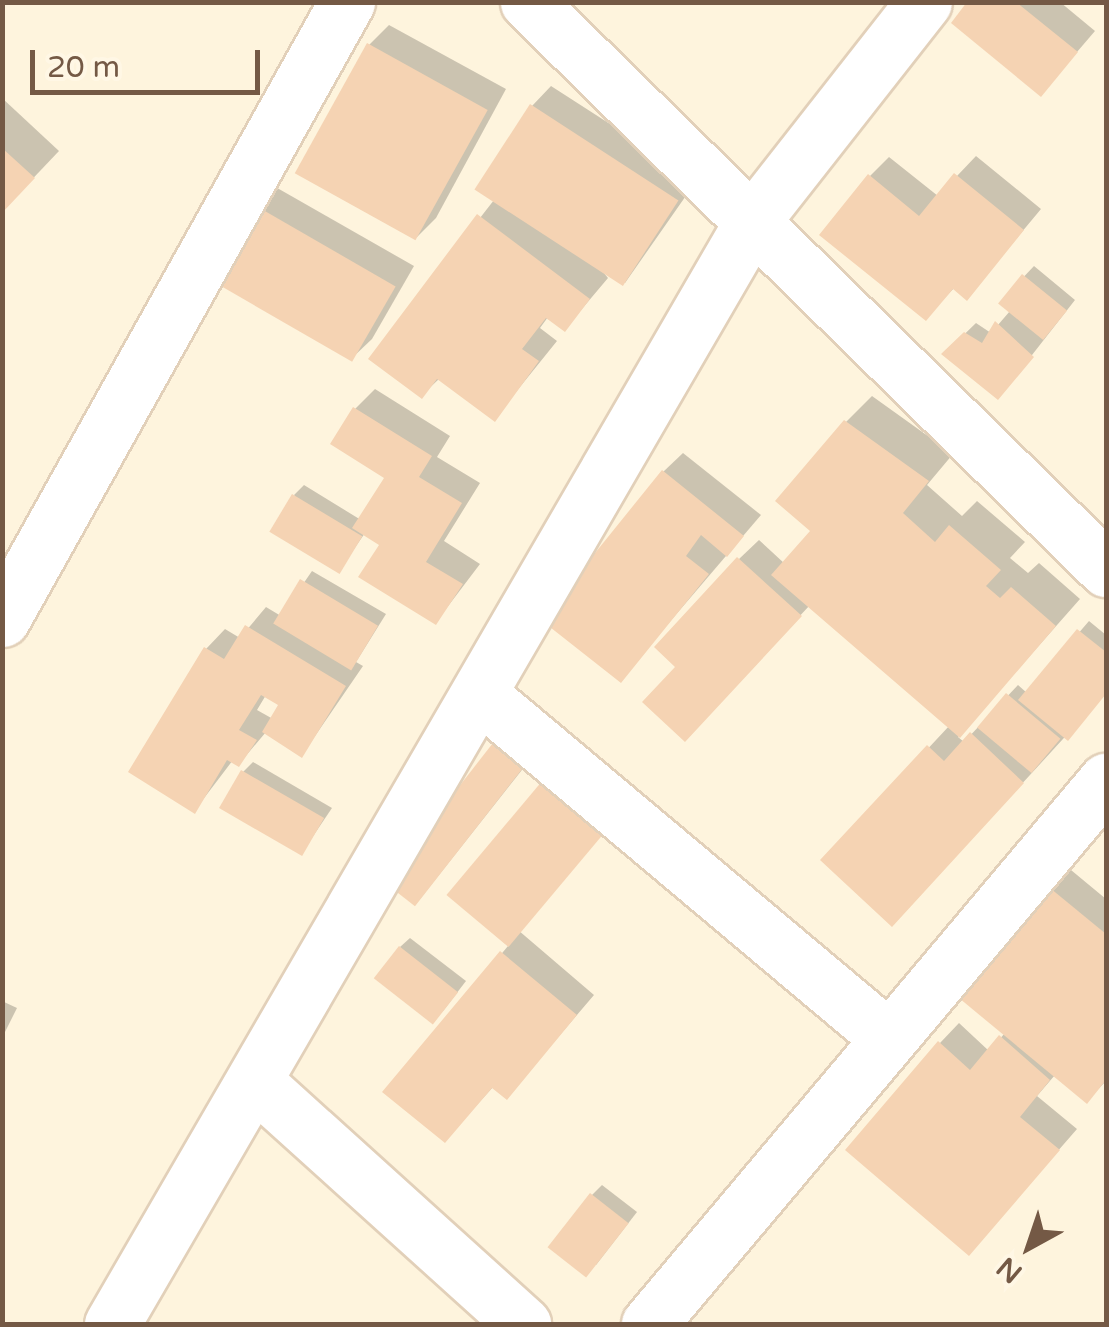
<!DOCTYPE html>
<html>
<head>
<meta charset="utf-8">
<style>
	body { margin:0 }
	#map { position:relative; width:1109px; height:1327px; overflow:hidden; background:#fef4dd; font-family:"Varela Round",sans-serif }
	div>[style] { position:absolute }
	.shadow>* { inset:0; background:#0003 }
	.building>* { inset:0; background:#f5d3b3; transform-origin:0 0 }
	.roads { filter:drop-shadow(2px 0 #e2d0b9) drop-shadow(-2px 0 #e2d0b9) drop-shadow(0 2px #e2d0b9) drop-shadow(0 -2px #e2d0b9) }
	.street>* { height:55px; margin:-27.5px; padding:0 27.5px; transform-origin:27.5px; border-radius:27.5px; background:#fff }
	span { translate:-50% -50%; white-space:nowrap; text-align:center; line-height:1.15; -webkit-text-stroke:9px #fff7e5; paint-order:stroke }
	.frame { position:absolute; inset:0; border:5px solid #745945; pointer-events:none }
	.north { position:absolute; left:979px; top:1197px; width:100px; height:100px; -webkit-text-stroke:8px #fff7e5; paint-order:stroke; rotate:220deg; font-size:28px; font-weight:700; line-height:40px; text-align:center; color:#745945 }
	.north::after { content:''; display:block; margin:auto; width:35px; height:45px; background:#745945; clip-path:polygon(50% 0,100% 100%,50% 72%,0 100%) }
	.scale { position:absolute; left:30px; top:50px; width:230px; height:45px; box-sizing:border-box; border:5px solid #745945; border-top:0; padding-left:12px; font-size:30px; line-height:35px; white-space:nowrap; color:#745945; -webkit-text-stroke:8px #fff7e5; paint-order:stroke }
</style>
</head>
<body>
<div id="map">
	<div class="shadow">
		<div style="clip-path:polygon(971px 2px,1060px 2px,1095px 31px,1041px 94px)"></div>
		<div style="clip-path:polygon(389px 25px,506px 89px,436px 218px,417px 237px,369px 45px)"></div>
		<div style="clip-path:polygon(551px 86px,697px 180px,625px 283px,599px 267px,608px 278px,565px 329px,548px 317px,540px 328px,557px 341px,494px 419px,440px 378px,421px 396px,371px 358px,494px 200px,532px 106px)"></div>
		<div style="clip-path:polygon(2px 98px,59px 151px,2px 211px)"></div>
		<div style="clip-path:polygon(976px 156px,1041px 209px,967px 298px,955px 287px,926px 318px,870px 176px,889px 157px,938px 196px)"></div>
		<div style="clip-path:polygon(272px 185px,414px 266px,372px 339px,352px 358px,253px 204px)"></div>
		<div style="clip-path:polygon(1034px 266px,1075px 300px,1007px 387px,944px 354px,976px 323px,991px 333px,1010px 311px,1000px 302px)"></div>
		<div style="clip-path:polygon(375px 389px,450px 436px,437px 457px,480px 483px,444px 541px,480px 564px,436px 622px,382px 544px,365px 533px,339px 571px,294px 495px,304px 485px,361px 520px,388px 477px,355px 409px)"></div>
		<div style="clip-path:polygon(872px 396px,953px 454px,927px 485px,962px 516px,977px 501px,1025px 542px,1010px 558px,1028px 573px,1039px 563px,1080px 599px,958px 737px,964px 742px,1018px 685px,1027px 693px,1089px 621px,1106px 635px,1106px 692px,911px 905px,824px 860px,950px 725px,810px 605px,704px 719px,678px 667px,739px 559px,759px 540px,785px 564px,813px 531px,846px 422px)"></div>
		<div style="clip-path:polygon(683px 453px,761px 515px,620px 680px,663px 472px)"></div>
		<div style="clip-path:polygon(evenodd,312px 571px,386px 614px,356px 662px,363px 666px,302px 755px,266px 732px,239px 764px,233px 760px,195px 810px,206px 649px,225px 629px,240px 638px,266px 607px,281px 616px,312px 571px,266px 695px,282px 704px,273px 719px,257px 710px,266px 695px)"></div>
		<div style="clip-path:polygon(548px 737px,416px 904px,390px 883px)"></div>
		<div style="clip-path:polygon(253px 762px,332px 808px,301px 854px,243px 772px)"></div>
		<div style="clip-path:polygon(1071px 870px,1106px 899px,1106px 1081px,1087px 1101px,1055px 1075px,1037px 1096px,1077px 1129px,969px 1253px,940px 1043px,959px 1023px,989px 1051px,1005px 1033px,1052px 890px)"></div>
		<div style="clip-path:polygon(448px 894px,518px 930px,594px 995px,507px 1097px,494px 1086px,445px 1140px,386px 1092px,508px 946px)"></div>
		<div style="clip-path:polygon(410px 938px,466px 981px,443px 1011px,400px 947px)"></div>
		<div style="clip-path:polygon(2px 1001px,17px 1008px,2px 1038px)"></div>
		<div style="clip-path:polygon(602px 1185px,637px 1212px,596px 1265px,592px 1195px)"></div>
	</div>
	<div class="building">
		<div style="clip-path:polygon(967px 2px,1016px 2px,1078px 52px,1041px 97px,951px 23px)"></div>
		<div style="left:367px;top:43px;width:138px;height:149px;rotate:29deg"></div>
		<div style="left:530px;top:104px;width:177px;height:102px;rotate:33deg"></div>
		<div style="clip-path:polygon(2px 148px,35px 178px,2px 213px)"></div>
		<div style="clip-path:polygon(954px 173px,1024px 230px,967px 301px,953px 289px,926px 321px,819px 235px,868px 174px,919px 216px)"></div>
		<div style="left:251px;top:203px;width:167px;height:87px;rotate:30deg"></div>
		<div style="clip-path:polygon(477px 214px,590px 299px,565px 332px,546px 318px,522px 349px,539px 361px,495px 422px,437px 379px,422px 399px,368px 359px)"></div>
		<div style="left:1022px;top:274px;width:58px;height:38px;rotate:39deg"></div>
		<div style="clip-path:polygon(995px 321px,1034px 357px,998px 400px,941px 354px,964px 332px,982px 343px)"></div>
		<div style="clip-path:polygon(353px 407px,432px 456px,419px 477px,462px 503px,426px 562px,463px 584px,436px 625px,358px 577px,379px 545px,352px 528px,384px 478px,330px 444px)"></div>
		<div style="clip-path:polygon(844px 420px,929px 481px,903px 513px,935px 542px,949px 525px,1001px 570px,986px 586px,1000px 598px,1011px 587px,1056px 626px,960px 738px,771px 575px,810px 531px,775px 501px)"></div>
		<div style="clip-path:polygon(662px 470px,744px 536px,727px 557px,701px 535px,686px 556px,709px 574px,621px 683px,541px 620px)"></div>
		<div style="left:292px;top:494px;width:82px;height:44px;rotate:31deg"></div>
		<div style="clip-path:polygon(737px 557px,802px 616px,685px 742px,642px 702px,675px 667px,654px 647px)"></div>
		<div style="left:300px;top:579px;width:91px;height:52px;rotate:31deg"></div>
		<div style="clip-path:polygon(245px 625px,346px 686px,302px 758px,262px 732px,278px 705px,261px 695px,239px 730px,257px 740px,239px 767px,227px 760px,195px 814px,128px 772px,204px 647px,224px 659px)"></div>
		<div style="clip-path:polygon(1077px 629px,1106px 652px,1106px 694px,1068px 741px,1018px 700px)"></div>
		<div style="left:1006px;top:693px;width:71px;height:45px;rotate:40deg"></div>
		<div style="clip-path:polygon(970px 732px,1024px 783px,892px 927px,820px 860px,927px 745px,944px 761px)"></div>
		<div style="left:500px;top:734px;width:39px;height:188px;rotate:38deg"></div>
		<div style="left:241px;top:770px;width:96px;height:44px;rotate:30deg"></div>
		<div style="left:548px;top:774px;width:81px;height:158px;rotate:40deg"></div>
		<div style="clip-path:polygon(1050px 888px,1106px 934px,1106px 1080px,1087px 1104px,959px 998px)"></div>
		<div style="left:399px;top:946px;width:75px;height:41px;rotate:38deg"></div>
		<div style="clip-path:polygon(500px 951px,577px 1015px,507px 1100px,492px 1088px,445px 1143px,382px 1092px)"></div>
		<div style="clip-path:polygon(999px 1035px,1050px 1080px,1020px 1117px,1060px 1150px,969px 1256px,845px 1150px,938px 1041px,970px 1070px)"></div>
		<div style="left:590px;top:1193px;width:49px;height:69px;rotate:38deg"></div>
	</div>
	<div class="roads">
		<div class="street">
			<div style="left:528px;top:2px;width:810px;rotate:44.45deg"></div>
			<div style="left:2px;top:619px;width:707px;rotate:-60.79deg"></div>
			<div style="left:480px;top:695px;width:532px;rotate:40.04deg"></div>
			<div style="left:254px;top:1081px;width:363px;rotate:42.1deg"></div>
			<div style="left:112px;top:1324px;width:1277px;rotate:-59.86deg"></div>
			<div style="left:753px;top:220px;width:277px;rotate:-51.9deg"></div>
			<div style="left:649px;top:1324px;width:710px;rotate:-49.92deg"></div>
		</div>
	</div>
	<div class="frame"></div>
	<div class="north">N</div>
	<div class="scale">20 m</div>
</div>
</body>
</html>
